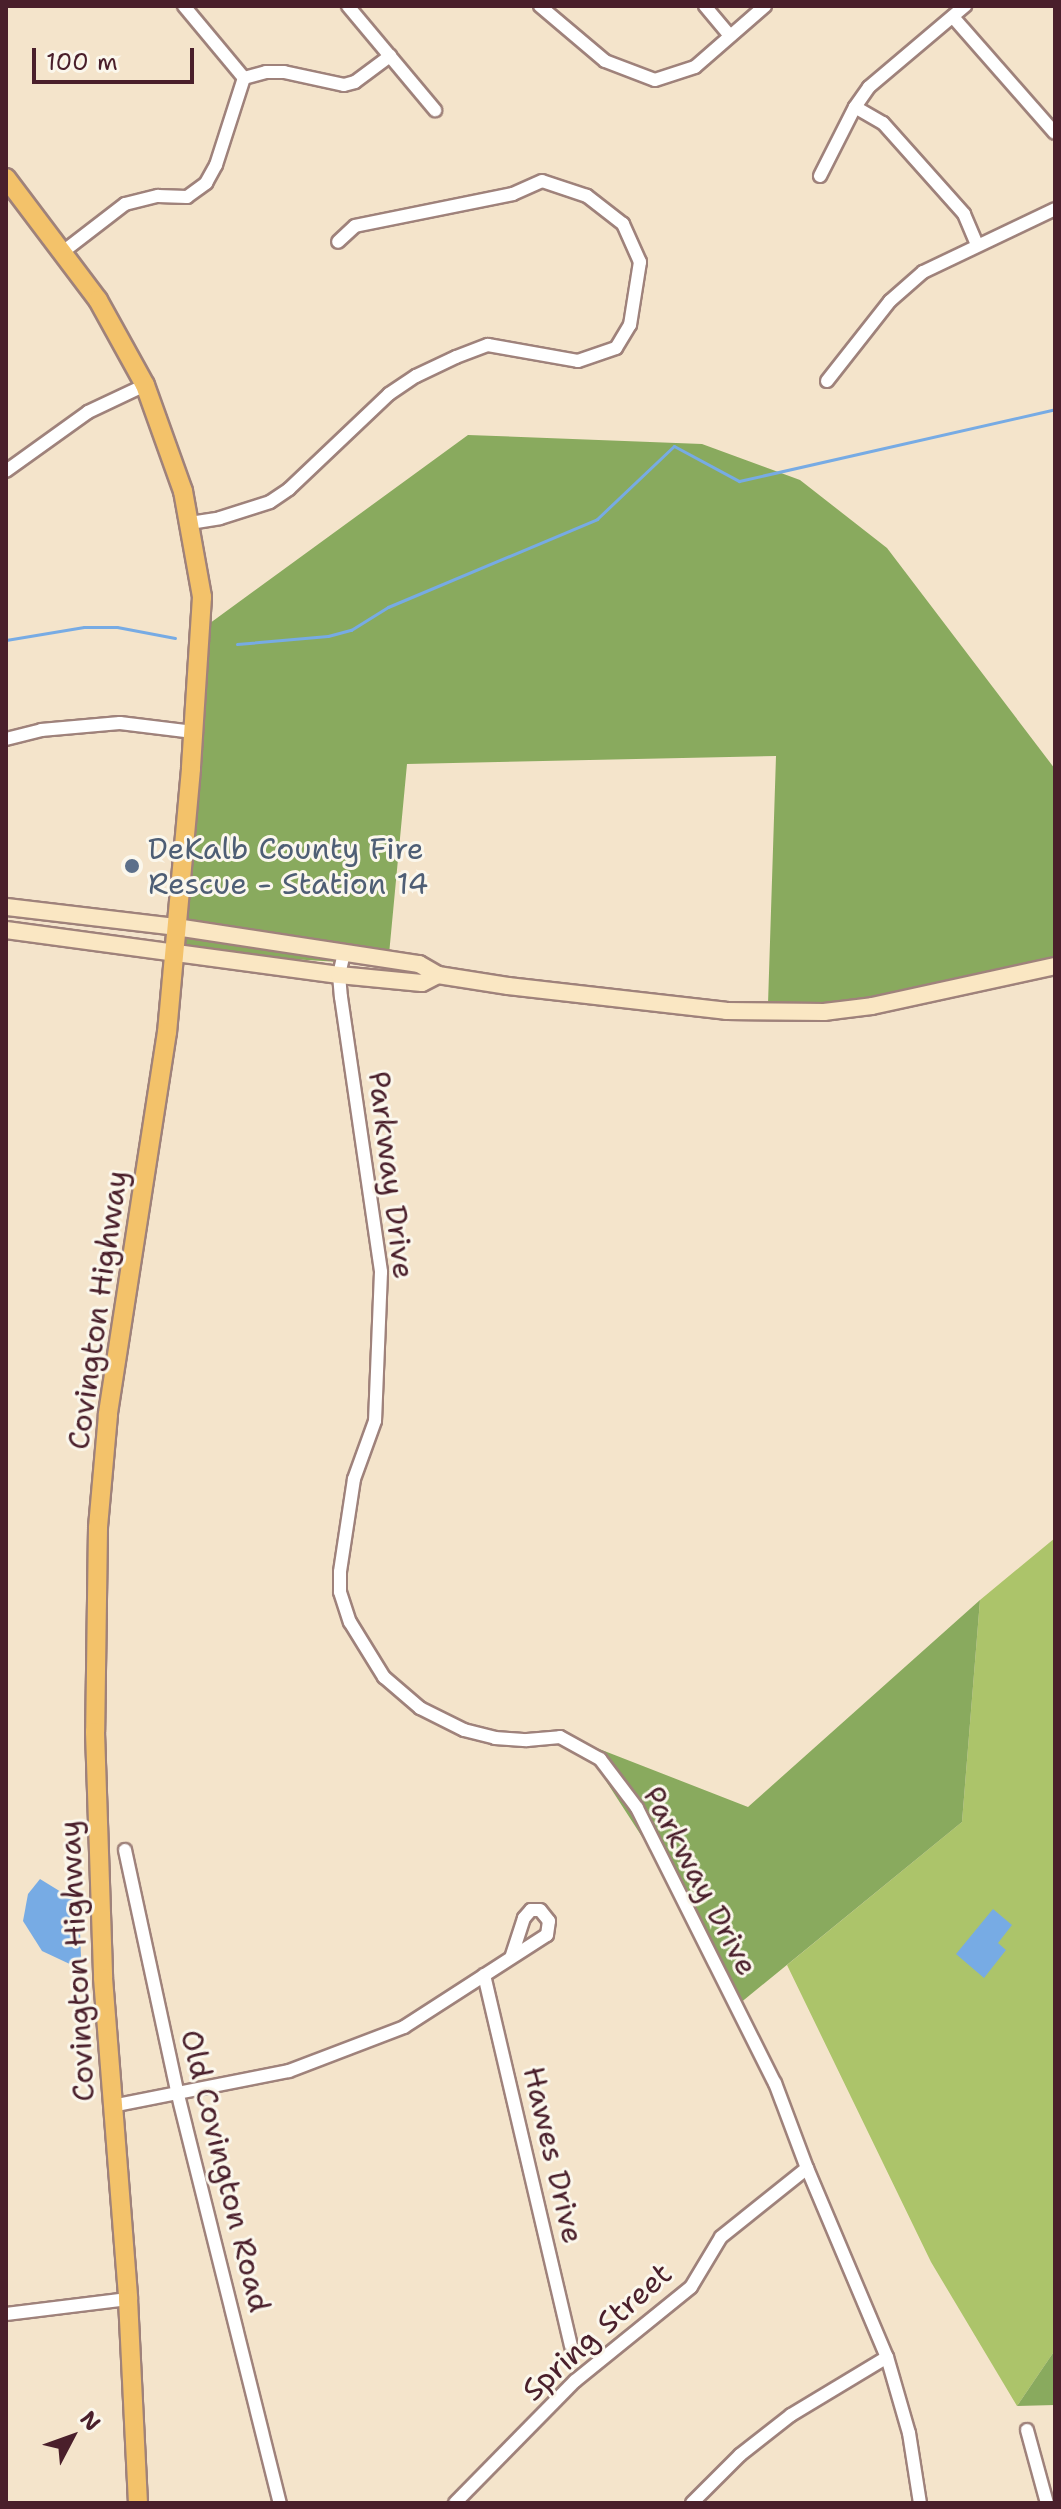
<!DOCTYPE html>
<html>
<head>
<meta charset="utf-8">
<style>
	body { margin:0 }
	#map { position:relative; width:1061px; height:2509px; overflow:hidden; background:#f4e4cb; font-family:"Shantell Sans",sans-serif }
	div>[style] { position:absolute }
	.green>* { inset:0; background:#acc46a }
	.forest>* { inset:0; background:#89aa5e }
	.water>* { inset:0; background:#77abe4 }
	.stream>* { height:3px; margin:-1.5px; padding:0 1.5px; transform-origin:1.5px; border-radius:1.5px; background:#77abe4 }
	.roads { filter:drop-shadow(2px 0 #9f827b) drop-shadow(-2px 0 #9f827b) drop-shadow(0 2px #9f827b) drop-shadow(0 -2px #9f827b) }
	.street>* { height:12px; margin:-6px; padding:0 6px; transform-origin:6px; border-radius:6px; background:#fff }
	.secondary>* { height:16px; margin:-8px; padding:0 8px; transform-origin:8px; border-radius:8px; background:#fae7c3 }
	.primary>* { height:18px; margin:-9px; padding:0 9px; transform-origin:9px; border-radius:9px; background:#f3c26a }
	.dots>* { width:22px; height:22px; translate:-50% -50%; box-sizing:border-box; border:4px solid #fbf7ec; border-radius:50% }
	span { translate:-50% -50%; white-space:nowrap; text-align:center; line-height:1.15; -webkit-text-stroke:6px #fbf7ec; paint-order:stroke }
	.service-label { font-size:30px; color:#4e5e75 }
	.left { translate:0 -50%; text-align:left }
	.street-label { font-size:30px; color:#4a1f2b }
	.frame { position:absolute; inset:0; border:8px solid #4a1f2b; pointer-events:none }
	.north { position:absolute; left:32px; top:2397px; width:80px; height:80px; -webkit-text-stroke:6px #fbf7ec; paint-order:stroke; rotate:49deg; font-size:22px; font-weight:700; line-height:32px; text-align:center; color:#4a1f2b }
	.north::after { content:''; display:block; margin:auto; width:28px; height:36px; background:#4a1f2b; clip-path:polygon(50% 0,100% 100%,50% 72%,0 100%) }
	.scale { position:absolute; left:32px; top:48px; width:162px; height:36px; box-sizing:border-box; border:4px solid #4a1f2b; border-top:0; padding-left:10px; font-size:24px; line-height:28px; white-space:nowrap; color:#4a1f2b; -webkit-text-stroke:6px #fbf7ec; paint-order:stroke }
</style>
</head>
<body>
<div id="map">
	<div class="green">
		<div style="clip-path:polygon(1055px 1538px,1055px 2350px,1017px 2406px,931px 2262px,787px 1965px,962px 1822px,980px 1600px)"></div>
	</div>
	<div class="forest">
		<div style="clip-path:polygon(468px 435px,702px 444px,800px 480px,887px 548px,1055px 769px,1055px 962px,897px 1005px,768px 1004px,776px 756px,407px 764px,388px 965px,174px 952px,190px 774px,191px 637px)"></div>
		<div style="clip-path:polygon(980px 1600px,962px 1822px,739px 2004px,719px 1956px,606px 1781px,589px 1745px,748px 1807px)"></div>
		<div style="clip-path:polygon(1055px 2350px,1055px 2405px,1017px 2406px)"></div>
	</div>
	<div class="water">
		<div style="clip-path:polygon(40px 1879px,79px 1903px,81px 1957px,74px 1966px,42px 1951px,23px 1921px,28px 1894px)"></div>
		<div style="clip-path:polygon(993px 1909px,1012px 1925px,998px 1943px,1006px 1950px,984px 1978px,956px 1954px)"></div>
	</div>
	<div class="stream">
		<div style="left:6px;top:640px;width:79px;rotate:-9.5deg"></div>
		<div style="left:84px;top:627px;width:33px"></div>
		<div style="left:117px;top:627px;width:59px;rotate:10.7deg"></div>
		<div style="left:237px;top:644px;width:91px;rotate:-5deg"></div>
		<div style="left:328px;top:636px;width:24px;rotate:-15deg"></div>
		<div style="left:351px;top:630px;width:44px;rotate:-31.9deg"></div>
		<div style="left:388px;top:607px;width:227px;rotate:-22.8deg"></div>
		<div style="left:597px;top:519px;width:106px;rotate:-43.5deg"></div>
		<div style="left:674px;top:446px;width:74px;rotate:28.3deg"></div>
		<div style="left:739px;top:481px;width:324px;rotate:-12.8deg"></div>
	</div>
	<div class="roads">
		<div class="street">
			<div style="left:184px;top:6px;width:94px;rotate:50.2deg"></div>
			<div style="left:348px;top:6px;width:136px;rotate:50.1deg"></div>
			<div style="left:540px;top:6px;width:85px;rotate:40.2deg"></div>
			<div style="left:605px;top:61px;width:53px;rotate:20.8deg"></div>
			<div style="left:655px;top:80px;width:42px;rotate:-18deg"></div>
			<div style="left:695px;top:67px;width:93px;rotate:-41.1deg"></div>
			<div style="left:705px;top:6px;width:39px;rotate:50deg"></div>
			<div style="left:953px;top:17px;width:154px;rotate:48.7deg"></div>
			<div style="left:855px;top:107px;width:32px;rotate:30deg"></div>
			<div style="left:883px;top:123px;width:122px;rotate:48.3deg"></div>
			<div style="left:964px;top:214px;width:33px;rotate:67deg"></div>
			<div style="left:820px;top:176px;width:77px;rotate:-63.1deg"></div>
			<div style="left:855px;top:107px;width:24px;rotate:-55deg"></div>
			<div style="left:869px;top:87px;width:126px;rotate:-40.2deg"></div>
			<div style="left:64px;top:251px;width:77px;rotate:-37.6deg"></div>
			<div style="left:125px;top:204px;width:34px;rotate:-14deg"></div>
			<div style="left:158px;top:196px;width:29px;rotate:2deg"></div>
			<div style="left:187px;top:197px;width:24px;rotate:-36deg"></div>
			<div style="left:206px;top:183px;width:21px;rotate:-61deg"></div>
			<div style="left:216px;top:165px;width:91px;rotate:-72.2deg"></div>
			<div style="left:244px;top:78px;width:23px;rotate:-15deg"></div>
			<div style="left:266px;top:72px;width:18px"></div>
			<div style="left:284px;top:72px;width:61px;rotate:12.2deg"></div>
			<div style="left:344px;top:85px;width:11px;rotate:-15deg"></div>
			<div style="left:355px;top:82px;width:44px;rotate:-36.6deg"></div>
			<div style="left:827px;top:381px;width:102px;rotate:-51.8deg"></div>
			<div style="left:890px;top:301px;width:44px;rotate:-41.3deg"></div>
			<div style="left:923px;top:272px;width:146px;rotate:-25.5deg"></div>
			<div style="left:6px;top:471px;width:101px;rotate:-35.7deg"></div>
			<div style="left:88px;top:412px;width:63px;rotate:-25.3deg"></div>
			<div style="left:190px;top:523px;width:30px;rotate:-9deg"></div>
			<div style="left:220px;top:518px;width:52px;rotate:-17.7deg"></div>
			<div style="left:270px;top:502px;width:23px;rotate:-34deg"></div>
			<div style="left:289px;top:489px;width:138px;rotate:-43.5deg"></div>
			<div style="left:389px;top:394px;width:32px;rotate:-34deg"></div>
			<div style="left:416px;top:376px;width:44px;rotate:-25.4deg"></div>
			<div style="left:456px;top:357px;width:34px;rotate:-21deg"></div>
			<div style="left:488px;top:345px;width:91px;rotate:10.1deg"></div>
			<div style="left:578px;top:361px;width:40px;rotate:-18.9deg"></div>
			<div style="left:616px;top:348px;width:27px;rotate:-59deg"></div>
			<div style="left:630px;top:325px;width:64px;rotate:-81deg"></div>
			<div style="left:640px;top:262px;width:42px;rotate:-114.1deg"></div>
			<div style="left:623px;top:224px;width:46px;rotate:-142.1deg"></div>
			<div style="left:587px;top:196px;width:47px;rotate:-161.6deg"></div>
			<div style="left:542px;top:181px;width:32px;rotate:156deg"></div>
			<div style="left:513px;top:194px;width:161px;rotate:168.6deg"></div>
			<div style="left:355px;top:226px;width:23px;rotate:137deg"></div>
			<div style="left:6px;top:739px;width:36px;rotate:-14deg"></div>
			<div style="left:41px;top:730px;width:79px;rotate:-5.1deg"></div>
			<div style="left:120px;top:723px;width:74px;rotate:7deg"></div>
			<div style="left:344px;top:953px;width:23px;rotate:103deg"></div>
			<div style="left:339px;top:975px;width:22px;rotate:85deg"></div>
			<div style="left:341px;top:997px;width:278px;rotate:81.7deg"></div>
			<div style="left:381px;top:1272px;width:149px;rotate:92.3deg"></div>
			<div style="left:375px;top:1421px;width:62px;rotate:109.9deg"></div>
			<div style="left:354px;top:1479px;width:94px;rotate:98.6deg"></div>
			<div style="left:340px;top:1572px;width:20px;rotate:90deg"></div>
			<div style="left:340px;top:1592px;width:32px;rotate:72deg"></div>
			<div style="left:350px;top:1622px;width:65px;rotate:58.3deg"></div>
			<div style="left:384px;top:1677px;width:48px;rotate:40.7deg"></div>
			<div style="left:420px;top:1708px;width:49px;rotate:26.6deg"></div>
			<div style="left:464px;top:1730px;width:32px;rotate:14deg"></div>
			<div style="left:495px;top:1738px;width:32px;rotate:4deg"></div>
			<div style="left:527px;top:1740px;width:33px;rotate:-5deg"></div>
			<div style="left:560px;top:1737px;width:46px;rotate:28.8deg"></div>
			<div style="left:600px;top:1759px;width:61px;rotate:52.9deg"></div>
			<div style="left:637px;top:1808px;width:308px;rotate:63.4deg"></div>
			<div style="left:775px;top:2083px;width:91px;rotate:69.4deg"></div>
			<div style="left:807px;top:2168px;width:205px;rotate:67.1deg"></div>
			<div style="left:887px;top:2357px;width:79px;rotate:73.9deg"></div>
			<div style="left:909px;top:2433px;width:71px;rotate:81.1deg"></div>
			<div style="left:125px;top:1850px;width:251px;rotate:77.8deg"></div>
			<div style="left:178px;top:2095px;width:421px;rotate:76deg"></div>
			<div style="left:484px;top:1975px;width:381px;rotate:76.8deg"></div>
			<div style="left:112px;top:2106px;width:180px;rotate:-11.2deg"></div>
			<div style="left:289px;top:2071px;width:123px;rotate:-20.9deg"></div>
			<div style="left:404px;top:2027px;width:170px;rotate:-32.8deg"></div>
			<div style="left:547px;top:1935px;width:14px;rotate:-82deg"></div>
			<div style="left:549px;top:1921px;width:14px;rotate:-129deg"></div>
			<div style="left:540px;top:1910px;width:9px;rotate:180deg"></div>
			<div style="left:531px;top:1910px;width:11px;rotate:131deg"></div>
			<div style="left:524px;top:1918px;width:40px;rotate:108deg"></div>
			<div style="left:6px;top:2314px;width:123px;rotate:-7deg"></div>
			<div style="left:1027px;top:2430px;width:76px;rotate:74.7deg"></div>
			<div style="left:455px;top:2503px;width:171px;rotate:-45.5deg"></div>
			<div style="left:575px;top:2381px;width:149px;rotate:-39deg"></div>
			<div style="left:691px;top:2287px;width:58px;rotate:-59deg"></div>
			<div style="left:721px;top:2237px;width:110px;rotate:-38.7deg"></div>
			<div style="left:692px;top:2503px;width:68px;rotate:-45deg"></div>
			<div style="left:740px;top:2455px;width:65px;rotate:-38.1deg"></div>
			<div style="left:791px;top:2415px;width:112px;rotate:-31.1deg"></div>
		</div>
		<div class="secondary">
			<div style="left:6px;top:907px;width:171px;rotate:6.7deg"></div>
			<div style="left:176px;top:927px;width:246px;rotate:8.7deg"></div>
			<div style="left:419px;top:964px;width:22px;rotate:30deg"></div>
			<div style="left:438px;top:975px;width:71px;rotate:8.9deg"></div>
			<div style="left:508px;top:986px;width:219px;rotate:6.5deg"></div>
			<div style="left:726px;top:1011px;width:98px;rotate:0.6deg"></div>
			<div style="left:824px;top:1012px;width:48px;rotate:-7.1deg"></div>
			<div style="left:872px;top:1006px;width:187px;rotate:-12.3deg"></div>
			<div style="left:6px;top:930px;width:336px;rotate:7.7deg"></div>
			<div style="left:339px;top:975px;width:83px;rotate:5.5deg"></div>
			<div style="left:422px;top:983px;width:18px;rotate:-27deg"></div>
		</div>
		<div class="primary">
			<div style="left:6px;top:178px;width:153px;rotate:53deg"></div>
			<div style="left:98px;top:300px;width:97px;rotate:61.1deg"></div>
			<div style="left:145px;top:385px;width:113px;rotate:70.3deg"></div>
			<div style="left:183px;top:491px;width:108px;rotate:79.8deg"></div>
			<div style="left:202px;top:597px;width:172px;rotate:93.7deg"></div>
			<div style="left:191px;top:769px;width:264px;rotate:95.2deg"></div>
			<div style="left:167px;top:1032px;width:388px;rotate:98.8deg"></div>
			<div style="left:108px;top:1415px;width:113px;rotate:95.1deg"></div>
			<div style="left:98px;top:1528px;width:204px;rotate:90.8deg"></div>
			<div style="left:95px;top:1732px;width:246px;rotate:88.1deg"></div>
			<div style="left:103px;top:1978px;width:322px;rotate:85.5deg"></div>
			<div style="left:128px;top:2299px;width:204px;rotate:87.2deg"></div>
		</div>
	</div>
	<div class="dots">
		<div style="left:132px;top:866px;background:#5c6f8a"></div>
	</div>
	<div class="service-label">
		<span class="left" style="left:148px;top:866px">DeKalb County Fire<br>Rescue - Station 14</span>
	</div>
	<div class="street-label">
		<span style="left:391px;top:1175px;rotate:83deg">Parkway Drive</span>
		<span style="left:98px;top:1310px;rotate:-82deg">Covington Highway</span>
		<span style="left:700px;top:1881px;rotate:62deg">Parkway Drive</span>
		<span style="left:77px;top:1961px;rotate:-93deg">Covington Highway</span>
		<span style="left:553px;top:2155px;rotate:77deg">Hawes Drive</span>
		<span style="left:225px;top:2171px;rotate:76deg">Old Covington Road</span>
		<span style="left:597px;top:2332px;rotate:-42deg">Spring Street</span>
	</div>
	<div class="frame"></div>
	<div class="north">N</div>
	<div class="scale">100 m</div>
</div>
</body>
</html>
